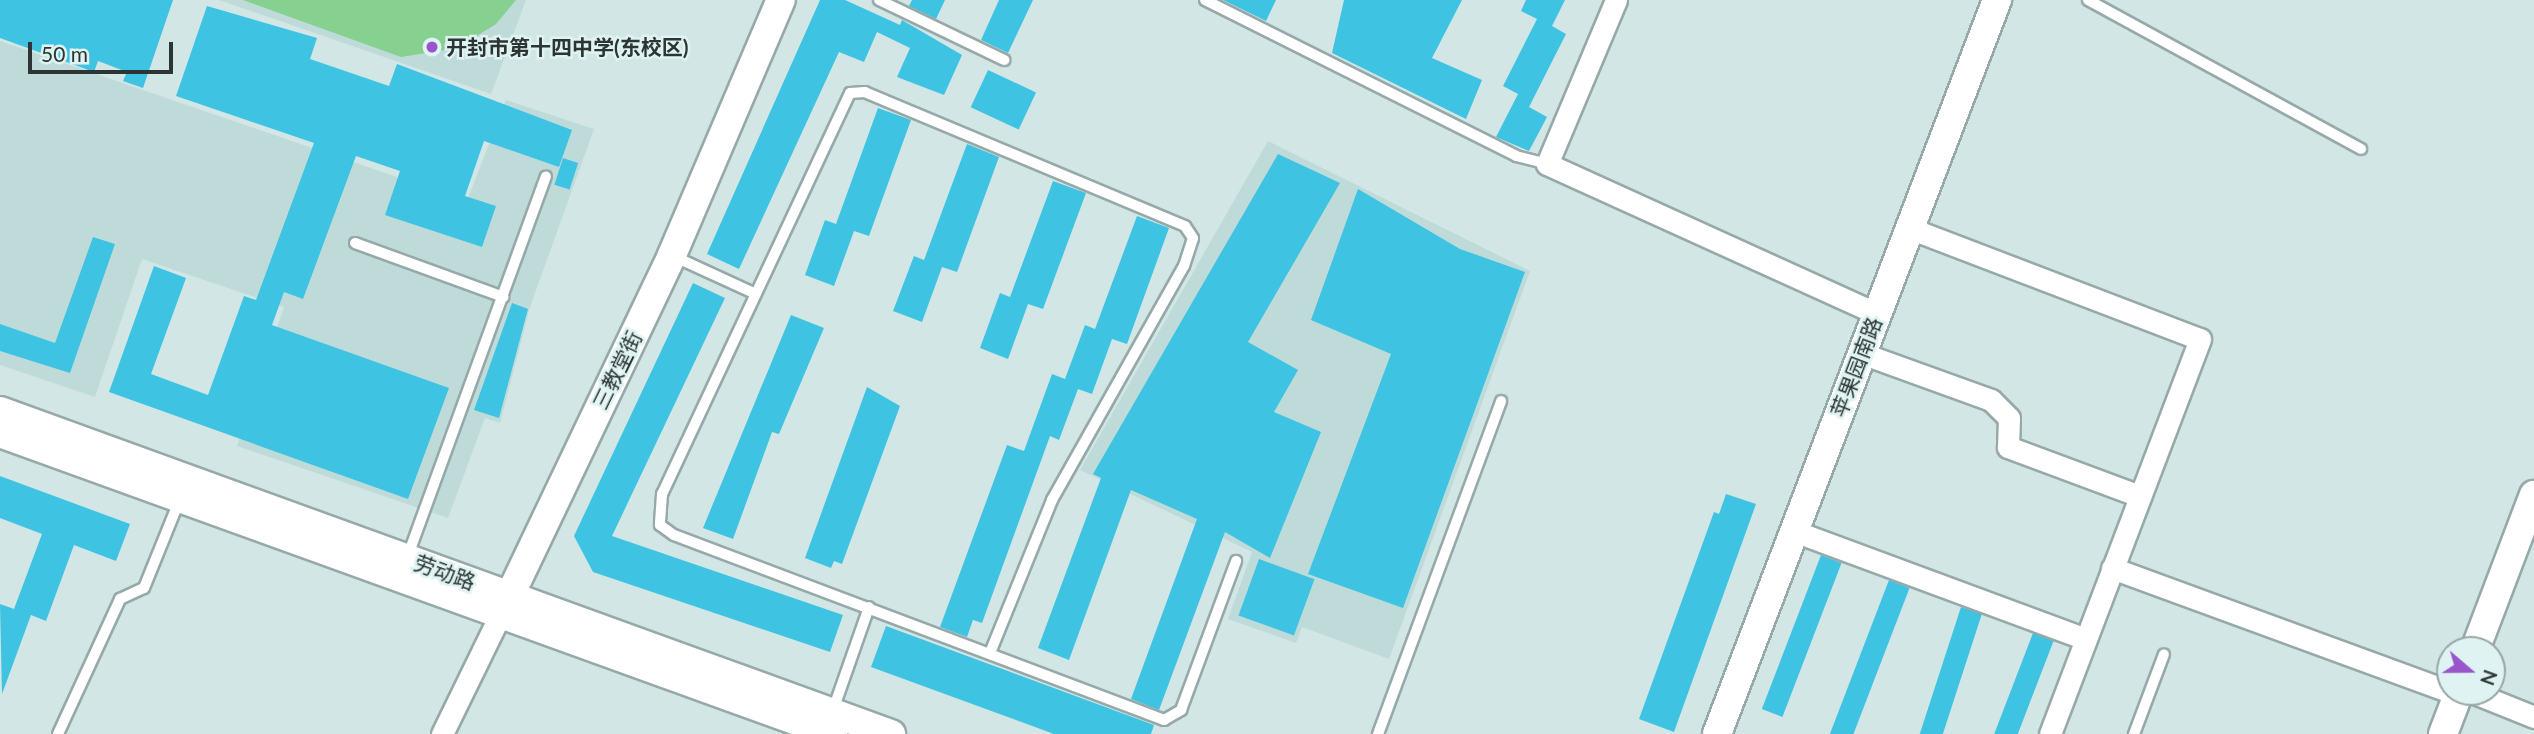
<!DOCTYPE html>
<html>
<head>
<meta charset="utf-8">
<style>
	body { margin:0 }
	#map { position:relative; width:2534px; height:734px; overflow:hidden; background:#d2e6e5; font-family:Lato,"Noto Sans SC",sans-serif }
	div>[style] { position:absolute }
	.built>* { inset:0; background:#bedbda }
	.green>* { inset:0; background:#86d090 }
	.building>* { inset:0; background:#3fc3e2; transform-origin:0 0 }
	.roads { filter:drop-shadow(2px 0 #96a9a8) drop-shadow(-2px 0 #96a9a8) drop-shadow(0 2px #96a9a8) drop-shadow(0 -2px #96a9a8) }
	.lane>* { height:10px; margin:-5px; padding:0 5px; transform-origin:5px; border-radius:5px; background:#fff }
	.street>* { height:21px; margin:-10.5px; padding:0 10.5px; transform-origin:10.5px; border-radius:10.5px; background:#fff }
	.secondary>* { height:28px; margin:-14px; padding:0 14px; transform-origin:14px; border-radius:14px; background:#fff }
	.dots>* { width:19px; height:19px; translate:-50% -50%; box-sizing:border-box; border:4px solid #dff3f2; border-radius:50% }
	span { translate:-50% -50%; white-space:nowrap; text-align:center; line-height:1.15; -webkit-text-stroke:5px #dff3f2; paint-order:stroke }
	.poi-label { font-size:21px; color:#2d3534; font-weight:700 }
	.left { translate:0 -50%; text-align:left }
	.street-label { font-size:21px; color:#2d3534 }
	.north { position:absolute; left:2436px; top:636px; width:70px; height:70px; box-sizing:border-box; background:#dff3f2; border:2px solid #98a7a6; border-radius:50%; rotate:110deg; font-size:19px; font-weight:700; line-height:28px; text-align:center; color:#2d3534 }
	.north::after { content:''; display:block; margin:auto; width:24px; height:32px; background:#9956cb; clip-path:polygon(50% 0,100% 100%,50% 72%,0 100%) }
	.scale { position:absolute; left:28px; top:42px; width:145px; height:32px; box-sizing:border-box; border:4px solid #2d3534; border-top:0; padding-left:9px; font-size:21px; line-height:24px; white-space:nowrap; color:#2d3534; -webkit-text-stroke:5px #dff3f2; paint-order:stroke }
</style>
</head>
<body>
<div id="map">
	<div class="built">
		<div style="clip-path:polygon(219px 0,526px 0,491px 94px)"></div>
		<div style="clip-path:polygon(0 41px,467px 201px,506px 100px,594px 129px,530px 307px,500px 423px,485px 418px,448px 518px,237px 446px,284px 307px,142px 259px,95px 397px,0 365px)"></div>
		<div style="clip-path:polygon(1268px 141px,1530px 271px,1389px 659px,1302px 627px,1296px 643px,1228px 619px,1252px 552px,1080px 470px)"></div>
	</div>
	<div class="green">
		<div style="clip-path:polygon(243px 0,516px 0,496px 24px,457px 48px,401px 57px)"></div>
	</div>
	<div class="building">
		<div style="clip-path:polygon(0 0,173px 0,143px 88px,123px 81px,127px 72px,98px 61px,94px 72px,0 38px)"></div>
		<div style="clip-path:polygon(820px 0,845px 0,900px 25px,902px 20px,962px 55px,944px 95px,897px 77px,910px 48px,877px 32px,864px 62px,839px 52px,739px 269px,707px 254px)"></div>
		<div style="clip-path:polygon(912px 0,945px 0,936px 19px,909px 6px)"></div>
		<div style="clip-path:polygon(999px 0,1033px 0,1008px 53px,981px 40px)"></div>
		<div style="clip-path:polygon(1223px 0,1276px 0,1266px 21px)"></div>
		<div style="clip-path:polygon(1344px 0,1462px 0,1432px 58px,1482px 80px,1466px 119px,1332px 53px)"></div>
		<div style="clip-path:polygon(1526px 0,1565px 0,1552px 26px,1566px 34px,1529px 107px,1547px 117px,1529px 151px,1496px 137px,1518px 94px,1503px 86px,1537px 19px,1521px 11px)"></div>
		<div style="clip-path:polygon(207px 6px,317px 38px,310px 59px,389px 86px,397px 64px,572px 130px,559px 167px,484px 141px,465px 196px,496px 206px,482px 247px,385px 215px,400px 171px,356px 156px,303px 299px,284px 292px,272px 325px,449px 388px,408px 499px,109px 392px,154px 266px,186px 278px,151px 374px,208px 395px,244px 296px,256px 300px,314px 143px,176px 96px)"></div>
		<div style="left:988px;top:70px;width:53px;height:41px;rotate:25deg"></div>
		<div style="clip-path:polygon(878px 108px,911px 120px,869px 236px,854px 231px,834px 286px,805px 275px,825px 220px,836px 224px)"></div>
		<div style="clip-path:polygon(967px 144px,999px 157px,957px 272px,942px 267px,922px 322px,893px 311px,914px 256px,924px 260px)"></div>
		<div style="clip-path:polygon(1278px 154px,1340px 183px,1248px 342px,1298px 370px,1274px 412px,1321px 432px,1270px 558px,1225px 532px,1159px 710px,1131px 699px,1197px 519px,1131px 490px,1069px 660px,1038px 648px,1101px 478px,1093px 474px)"></div>
		<div style="left:563px;top:158px;width:16px;height:28px;rotate:18deg"></div>
		<div style="clip-path:polygon(1053px 181px,1086px 193px,1043px 309px,1028px 304px,1008px 359px,980px 348px,1000px 293px,1010px 297px)"></div>
		<div style="clip-path:polygon(1358px 189px,1460px 249px,1525px 272px,1403px 608px,1308px 574px,1391px 354px,1311px 320px)"></div>
		<div style="clip-path:polygon(1137px 216px,1169px 228px,1127px 344px,1112px 339px,1092px 394px,1078px 389px,1059px 440px,1050px 436px,982px 623px,973px 620px,967px 637px,940px 627px,1007px 445px,1024px 451px,1052px 374px,1065px 379px,1085px 325px,1095px 329px)"></div>
		<div style="clip-path:polygon(93px 237px,115px 244px,70px 373px,0 351px,0 324px,55px 343px)"></div>
		<div style="clip-path:polygon(693px 283px,725px 298px,612px 536px,843px 615px,830px 652px,593px 572px,574px 536px)"></div>
		<div style="clip-path:polygon(512px 303px,528px 309px,499px 418px,474px 410px)"></div>
		<div style="clip-path:polygon(791px 315px,824px 328px,779px 434px,772px 432px,733px 539px,703px 528px)"></div>
		<div style="clip-path:polygon(867px 387px,900px 406px,842px 564px,834px 561px,831px 568px,805px 558px)"></div>
		<div style="clip-path:polygon(0 476px,130px 524px,116px 561px,74px 545px,46px 621px,31px 615px,2px 694px,0 604px,14px 609px,42px 534px,0 518px)"></div>
		<div style="clip-path:polygon(1726px 494px,1756px 504px,1674px 732px,1639px 719px,1714px 512px,1719px 514px)"></div>
		<div style="left:1821px;top:555px;width:22px;height:165px;rotate:21deg"></div>
		<div style="left:1259px;top:559px;width:59px;height:60px;rotate:20deg"></div>
		<div style="left:1889px;top:580px;width:22px;height:165px;rotate:21deg"></div>
		<div style="left:1961px;top:607px;width:22px;height:136px;rotate:18deg"></div>
		<div style="clip-path:polygon(886px 626px,1154px 725px,1151px 734px,1054px 734px,871px 667px)"></div>
		<div style="left:2033px;top:633px;width:22px;height:108px;rotate:21deg"></div>
	</div>
	<div class="roads">
		<div class="lane">
			<div style="left:879px;top:0;width:139px;rotate:25.6deg"></div>
			<div style="left:1205px;top:0;width:348px;rotate:26.6deg"></div>
			<div style="left:1516px;top:156px;width:32px;rotate:14deg"></div>
			<div style="left:2088px;top:0;width:311px;rotate:28.6deg"></div>
			<div style="left:355px;top:243px;width:158px;rotate:20deg"></div>
			<div style="left:673px;top:256px;width:91px;rotate:24.6deg"></div>
			<div style="left:407px;top:558px;width:406px;rotate:-70deg"></div>
			<div style="left:990px;top:653px;width:165px;rotate:-67.9deg"></div>
			<div style="left:1052px;top:500px;width:269px;rotate:-60.6deg"></div>
			<div style="left:1184px;top:266px;width:29px;rotate:-72deg"></div>
			<div style="left:1193px;top:238px;width:14px;rotate:-124deg"></div>
			<div style="left:1185px;top:226px;width:347px;rotate:-157.3deg"></div>
			<div style="left:865px;top:92px;width:15px;rotate:176deg"></div>
			<div style="left:850px;top:93px;width:443px;rotate:115.1deg"></div>
			<div style="left:662px;top:494px;width:31px;rotate:94deg"></div>
			<div style="left:660px;top:525px;width:17px;rotate:36deg"></div>
			<div style="left:674px;top:535px;width:524px;rotate:20.68deg"></div>
			<div style="left:1164px;top:720px;width:20px;rotate:-30deg"></div>
			<div style="left:1181px;top:710px;width:159px;rotate:-69.7deg"></div>
			<div style="left:833px;top:710px;width:109px;rotate:-70.7deg"></div>
			<div style="left:58px;top:734px;width:149px;rotate:-65.3deg"></div>
			<div style="left:120px;top:599px;width:26px;rotate:-25deg"></div>
			<div style="left:144px;top:588px;width:96px;rotate:-68deg"></div>
			<div style="left:1378px;top:734px;width:355px;rotate:-69.7deg"></div>
			<div style="left:2134px;top:734px;width:85px;rotate:-69.4deg"></div>
		</div>
		<div class="street">
			<div style="left:1616px;top:0;width:178px;rotate:112.8deg"></div>
			<div style="left:1547px;top:164px;width:361px;rotate:24.4deg"></div>
			<div style="left:1909px;top:228px;width:311px;rotate:20.9deg"></div>
			<div style="left:2200px;top:339px;width:423px;rotate:110.8deg"></div>
			<div style="left:1861px;top:353px;width:138px;rotate:19.9deg"></div>
			<div style="left:1991px;top:400px;width:25px;rotate:45deg"></div>
			<div style="left:2009px;top:418px;width:29px;rotate:92deg"></div>
			<div style="left:2008px;top:447px;width:141px;rotate:20.4deg"></div>
			<div style="left:1794px;top:531px;width:311px;rotate:20.3deg"></div>
			<div style="left:2112px;top:568px;width:360px;rotate:20.1deg"></div>
			<div style="left:2472px;top:692px;width:67px;rotate:22deg"></div>
			<div style="left:442px;top:734px;width:132px;rotate:-64deg"></div>
		</div>
		<div class="secondary">
			<div style="left:0;top:411px;width:948px;rotate:19.93deg"></div>
			<div style="left:0;top:433px;width:886px;rotate:19.87deg"></div>
			<div style="left:502px;top:612px;width:395px;rotate:-64.5deg"></div>
			<div style="left:672px;top:255px;width:277px;rotate:-66.9deg"></div>
			<div style="left:2475px;top:650px;width:166px;rotate:-69.2deg"></div>
			<div style="left:1717px;top:734px;width:786px;rotate:-69.12deg"></div>
			<div style="left:2443px;top:734px;width:45px;rotate:-69.1deg"></div>
		</div>
	</div>
	<div class="dots">
		<div style="left:432px;top:47px;background:#9956cb"></div>
	</div>
	<div class="poi-label">
		<span class="left" style="left:446px;top:47px">开封市第十四中学(东校区)</span>
	</div>
	<div class="street-label">
		<span style="left:1856px;top:367px;rotate:-69deg">苹果园南路</span>
		<span style="left:617px;top:370px;rotate:-64deg">三教堂街</span>
		<span style="left:445px;top:572px;rotate:20deg">劳动路</span>
	</div>
	<div class="north">N</div>
	<div class="scale">50 m</div>
</div>
</body>
</html>
